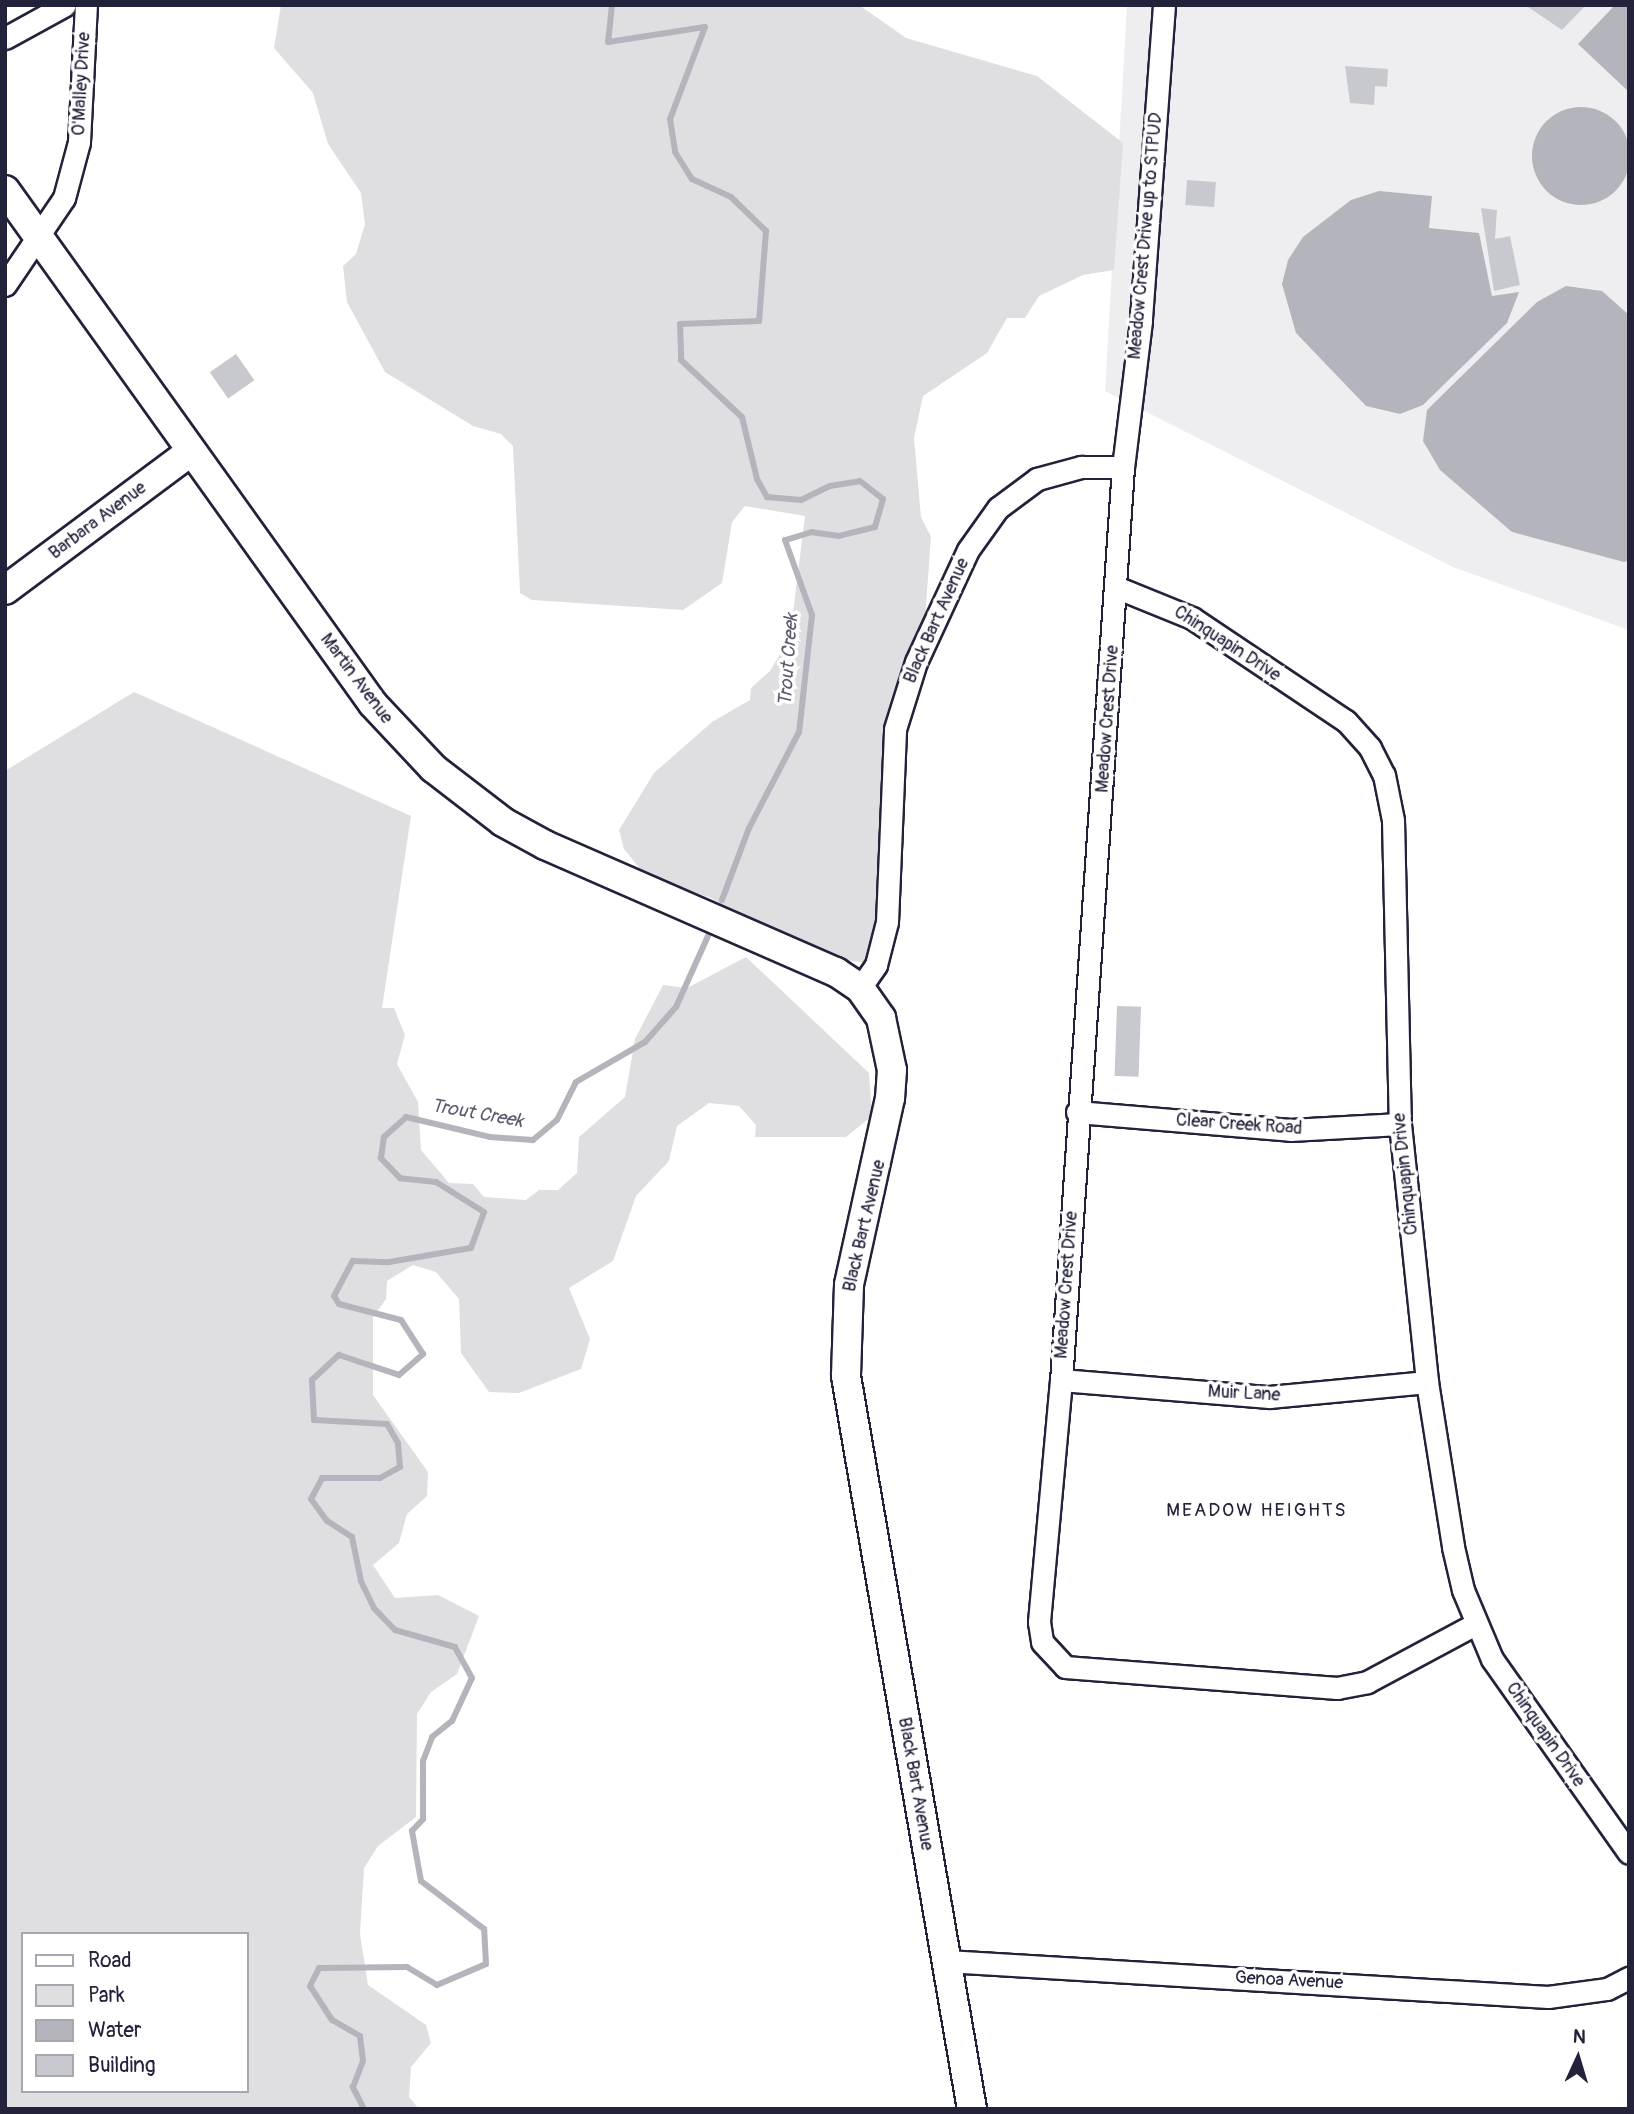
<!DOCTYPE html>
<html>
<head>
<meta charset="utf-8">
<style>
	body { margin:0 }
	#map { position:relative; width:1634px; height:2114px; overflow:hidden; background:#fff; font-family:Pangolin,sans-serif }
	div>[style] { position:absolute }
	.built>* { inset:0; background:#eeeef1 }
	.green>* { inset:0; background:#dfdfe2 }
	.water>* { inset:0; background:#b4b4bc }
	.round { border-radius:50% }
	.stream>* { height:6px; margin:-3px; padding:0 3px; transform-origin:3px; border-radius:3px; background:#b4b4bc }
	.building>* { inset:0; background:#c8c8cf; transform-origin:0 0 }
	.roads { filter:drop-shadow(2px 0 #22223b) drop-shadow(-2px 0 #22223b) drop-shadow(0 2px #22223b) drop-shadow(0 -2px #22223b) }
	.street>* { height:21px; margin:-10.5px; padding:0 10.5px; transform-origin:10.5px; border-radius:10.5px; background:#fff }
	.secondary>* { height:28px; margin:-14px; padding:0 14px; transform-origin:14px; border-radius:14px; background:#fff }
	span { translate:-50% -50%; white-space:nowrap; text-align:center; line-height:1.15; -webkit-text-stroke:7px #fff; paint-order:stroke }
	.street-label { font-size:18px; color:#22223b }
	.water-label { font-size:19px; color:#5c5c6f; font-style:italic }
	.neighbourhood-label { font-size:19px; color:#22223b; letter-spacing:2px }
	.frame { position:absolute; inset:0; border:7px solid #22223b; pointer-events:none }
	.legend { position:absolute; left:21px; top:1932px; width:228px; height:161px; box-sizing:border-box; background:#fff; border:2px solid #a7a7b1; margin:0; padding:9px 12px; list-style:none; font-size:21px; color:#22223b }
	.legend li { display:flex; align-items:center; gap:14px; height:35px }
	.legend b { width:35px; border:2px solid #a7a7b1 }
	.north { position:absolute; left:1543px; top:2023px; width:70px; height:70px; -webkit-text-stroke:5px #fff; paint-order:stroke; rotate:4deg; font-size:19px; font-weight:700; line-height:28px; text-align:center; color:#22223b }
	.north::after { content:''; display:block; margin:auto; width:24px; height:32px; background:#22223b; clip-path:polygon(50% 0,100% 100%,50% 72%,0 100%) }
</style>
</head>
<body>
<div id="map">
	<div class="built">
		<div style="clip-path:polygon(1127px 5px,1629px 5px,1629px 630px,1453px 567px,1105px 391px)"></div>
	</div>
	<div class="green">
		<div style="clip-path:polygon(281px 5px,859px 5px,906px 38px,1037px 76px,1123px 143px,1114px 270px,1083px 275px,1039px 296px,1025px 318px,1007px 318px,987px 353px,923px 396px,914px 438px,921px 517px,931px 537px,924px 633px,880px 837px,900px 886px,898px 917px,865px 962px,847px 961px,750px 922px,711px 898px,646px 876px,624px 849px,619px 830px,654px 773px,712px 722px,750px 700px,751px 688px,770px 671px,790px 637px,805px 516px,745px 506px,732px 522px,722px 583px,683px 610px,532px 600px,520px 593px,513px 446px,501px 434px,473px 426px,385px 372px,347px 302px,343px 266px,356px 254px,365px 224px,361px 193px,328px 144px,313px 93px,274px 48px)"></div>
		<div style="clip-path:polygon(evenodd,134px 692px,411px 816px,382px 1008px,394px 1008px,405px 1035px,397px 1064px,418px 1102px,421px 1150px,449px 1183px,473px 1184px,484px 1197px,526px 1200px,539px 1190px,558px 1190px,577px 1173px,579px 1137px,625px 1097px,635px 1039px,663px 985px,687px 988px,746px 957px,869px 1073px,872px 1116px,846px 1137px,755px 1137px,756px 1125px,739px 1106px,709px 1103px,677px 1126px,669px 1161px,636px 1196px,613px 1261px,569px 1288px,590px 1339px,581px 1369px,519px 1393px,489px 1392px,461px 1353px,459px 1299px,436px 1272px,413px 1265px,387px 1281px,386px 1299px,373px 1317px,373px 1395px,428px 1472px,427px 1496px,407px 1514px,399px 1543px,373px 1565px,395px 1598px,438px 1595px,479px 1616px,457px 1674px,431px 1692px,417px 1714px,416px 1817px,378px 1846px,364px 1868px,360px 1934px,368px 1985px,426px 2025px,431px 2043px,411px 2067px,409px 2097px,419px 2109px,5px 2109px,5px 771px,134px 692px,23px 1934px,247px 1934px,247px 2091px,23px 2091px,23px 1934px)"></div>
	</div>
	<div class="water">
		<div style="clip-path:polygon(1615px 5px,1629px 5px,1629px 92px,1578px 44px)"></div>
		<div class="round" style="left:1532px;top:107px;width:98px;height:98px"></div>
		<div style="clip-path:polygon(1379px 191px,1432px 196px,1429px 228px,1479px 233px,1492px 296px,1519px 292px,1507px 323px,1423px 405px,1400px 414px,1366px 406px,1296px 333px,1282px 284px,1288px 260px,1303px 237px,1351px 200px)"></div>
		<div style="clip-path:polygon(1566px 286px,1602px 291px,1629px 315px,1629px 560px,1624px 562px,1512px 532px,1440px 470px,1423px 441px,1427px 410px,1537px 302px)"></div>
	</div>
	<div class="stream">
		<div style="left:612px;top:5px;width:37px;rotate:96deg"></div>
		<div style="left:608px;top:42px;width:98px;rotate:-8.8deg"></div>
		<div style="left:705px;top:27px;width:98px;rotate:110.8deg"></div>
		<div style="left:670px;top:119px;width:33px;rotate:81deg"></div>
		<div style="left:675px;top:152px;width:32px;rotate:58deg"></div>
		<div style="left:692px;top:179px;width:43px;rotate:24.8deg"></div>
		<div style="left:731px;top:197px;width:49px;rotate:44.2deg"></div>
		<div style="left:766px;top:231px;width:90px;rotate:94.4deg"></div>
		<div style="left:759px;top:321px;width:79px;rotate:177.8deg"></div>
		<div style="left:680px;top:324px;width:36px;rotate:88deg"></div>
		<div style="left:681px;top:360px;width:83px;rotate:43.1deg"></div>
		<div style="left:742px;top:417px;width:64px;rotate:76.4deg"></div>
		<div style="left:757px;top:479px;width:21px;rotate:61deg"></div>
		<div style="left:767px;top:497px;width:34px;rotate:5deg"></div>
		<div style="left:801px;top:500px;width:32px;rotate:-26deg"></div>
		<div style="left:830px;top:486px;width:30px;rotate:-9deg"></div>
		<div style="left:860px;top:481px;width:29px;rotate:38deg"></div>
		<div style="left:883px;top:499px;width:29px;rotate:106deg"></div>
		<div style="left:875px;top:527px;width:37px;rotate:166deg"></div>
		<div style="left:839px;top:536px;width:27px;rotate:-172deg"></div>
		<div style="left:812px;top:532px;width:28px;rotate:163deg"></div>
		<div style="left:785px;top:540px;width:80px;rotate:70.2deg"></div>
		<div style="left:812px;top:615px;width:118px;rotate:96.3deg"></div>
		<div style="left:799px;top:732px;width:108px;rotate:117.5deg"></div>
		<div style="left:749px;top:828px;width:77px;rotate:110.6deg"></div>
		<div style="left:364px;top:2109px;width:25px;rotate:-117deg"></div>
		<div style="left:353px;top:2087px;width:28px;rotate:-69deg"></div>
		<div style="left:363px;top:2061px;width:25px;rotate:-97deg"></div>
		<div style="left:360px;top:2036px;width:32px;rotate:-150deg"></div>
		<div style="left:332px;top:2020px;width:40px;rotate:-122.9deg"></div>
		<div style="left:310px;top:1986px;width:20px;rotate:-63deg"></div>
		<div style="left:319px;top:1968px;width:88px;rotate:-0.7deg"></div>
		<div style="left:407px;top:1967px;width:35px;rotate:31deg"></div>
		<div style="left:437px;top:1985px;width:53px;rotate:-23.2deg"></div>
		<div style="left:486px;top:1964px;width:35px;rotate:-93deg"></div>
		<div style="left:484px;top:1929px;width:79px;rotate:-142.7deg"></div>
		<div style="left:421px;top:1881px;width:51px;rotate:-100.2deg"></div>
		<div style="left:412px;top:1831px;width:16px;rotate:-47deg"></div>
		<div style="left:423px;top:1819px;width:58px;rotate:-90deg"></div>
		<div style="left:423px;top:1761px;width:26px;rotate:-69deg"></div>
		<div style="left:432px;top:1737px;width:26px;rotate:-39deg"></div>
		<div style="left:452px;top:1721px;width:47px;rotate:-65.1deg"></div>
		<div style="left:472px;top:1678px;width:35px;rotate:-119deg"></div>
		<div style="left:455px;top:1647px;width:62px;rotate:-164.2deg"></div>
		<div style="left:395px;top:1630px;width:30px;rotate:-134deg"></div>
		<div style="left:374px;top:1608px;width:30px;rotate:-116deg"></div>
		<div style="left:361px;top:1581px;width:45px;rotate:-101.6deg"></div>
		<div style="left:352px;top:1537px;width:30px;rotate:-147deg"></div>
		<div style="left:327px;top:1521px;width:27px;rotate:-126deg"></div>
		<div style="left:311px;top:1499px;width:24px;rotate:-62deg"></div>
		<div style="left:322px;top:1478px;width:58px"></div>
		<div style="left:380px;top:1478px;width:23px;rotate:-29deg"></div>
		<div style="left:400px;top:1467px;width:24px;rotate:-95deg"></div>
		<div style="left:398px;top:1443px;width:22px;rotate:-120deg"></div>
		<div style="left:387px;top:1424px;width:73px;rotate:-176.9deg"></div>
		<div style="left:314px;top:1420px;width:40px;rotate:-92.9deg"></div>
		<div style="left:312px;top:1380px;width:37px;rotate:-43deg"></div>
		<div style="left:339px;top:1355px;width:63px;rotate:18.4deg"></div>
		<div style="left:399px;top:1375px;width:32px;rotate:-41deg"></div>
		<div style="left:423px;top:1354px;width:40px;rotate:-122.9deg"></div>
		<div style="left:401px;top:1320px;width:64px;rotate:-165.5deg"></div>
		<div style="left:339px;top:1304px;width:9px;rotate:-122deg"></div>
		<div style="left:334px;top:1296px;width:40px;rotate:-62deg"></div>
		<div style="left:353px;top:1261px;width:36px;rotate:2deg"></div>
		<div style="left:389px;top:1262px;width:83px;rotate:-9.7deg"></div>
		<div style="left:471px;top:1248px;width:38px;rotate:-70deg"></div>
		<div style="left:484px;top:1212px;width:57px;rotate:-148deg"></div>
		<div style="left:436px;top:1182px;width:36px;rotate:-174deg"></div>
		<div style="left:400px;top:1178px;width:28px;rotate:-134deg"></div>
		<div style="left:381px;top:1158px;width:21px;rotate:-82deg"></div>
		<div style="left:384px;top:1137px;width:30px;rotate:-42deg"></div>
		<div style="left:406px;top:1117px;width:86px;rotate:13.4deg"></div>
		<div style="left:490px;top:1137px;width:43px;rotate:4deg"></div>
		<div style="left:533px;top:1140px;width:31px;rotate:-40deg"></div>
		<div style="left:557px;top:1120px;width:42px;rotate:-63.4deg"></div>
		<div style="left:576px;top:1082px;width:80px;rotate:-30.1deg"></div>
		<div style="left:645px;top:1042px;width:47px;rotate:-48.5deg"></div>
		<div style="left:676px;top:1007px;width:80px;rotate:-65.7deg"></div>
	</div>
	<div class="building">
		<div style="clip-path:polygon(1525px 5px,1586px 5px,1562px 30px)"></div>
		<div style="clip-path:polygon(1345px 66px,1388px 69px,1387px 87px,1375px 86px,1374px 105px,1350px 103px)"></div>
		<div style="left:1187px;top:180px;width:29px;height:25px;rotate:4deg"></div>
		<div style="clip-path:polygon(1481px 208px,1497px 210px,1495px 239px,1510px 236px,1520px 285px,1494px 291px)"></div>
		<div style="left:236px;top:354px;width:32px;height:32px;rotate:55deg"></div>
		<div style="left:1117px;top:1006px;width:24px;height:70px;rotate:2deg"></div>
	</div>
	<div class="roads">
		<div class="street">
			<div style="left:1164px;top:5px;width:317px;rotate:94.2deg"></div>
			<div style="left:1141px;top:321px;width:147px;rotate:97deg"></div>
			<div style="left:1123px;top:467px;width:915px;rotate:93.88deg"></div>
			<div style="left:1061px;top:1380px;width:243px;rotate:95.2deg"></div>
			<div style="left:1039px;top:1622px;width:20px;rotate:81deg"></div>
			<div style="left:1042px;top:1642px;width:34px;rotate:47deg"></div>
			<div style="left:1065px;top:1667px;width:273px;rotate:4.4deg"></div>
			<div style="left:1337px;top:1688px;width:31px;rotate:-11deg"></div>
			<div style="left:1367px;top:1682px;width:123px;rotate:-28.2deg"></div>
			<div style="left:5px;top:38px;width:68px;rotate:-28.8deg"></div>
			<div style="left:5px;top:285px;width:105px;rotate:-55.9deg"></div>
			<div style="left:64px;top:198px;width:58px;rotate:-75deg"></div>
			<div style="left:79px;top:142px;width:137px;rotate:-87.1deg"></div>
			<div style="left:1118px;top:588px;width:80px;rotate:22.1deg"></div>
			<div style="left:1192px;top:618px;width:185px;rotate:33.8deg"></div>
			<div style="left:1346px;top:721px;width:36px;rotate:48deg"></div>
			<div style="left:1370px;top:748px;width:30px;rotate:63deg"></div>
			<div style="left:1384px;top:775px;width:46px;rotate:78.7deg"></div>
			<div style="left:1393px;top:820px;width:304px;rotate:88.7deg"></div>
			<div style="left:1400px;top:1124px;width:259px;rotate:84deg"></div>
			<div style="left:1427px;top:1382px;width:167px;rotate:81deg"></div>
			<div style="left:1453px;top:1547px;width:44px;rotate:76.9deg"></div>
			<div style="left:1463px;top:1590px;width:75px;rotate:67.2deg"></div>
			<div style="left:1492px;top:1659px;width:237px;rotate:54.8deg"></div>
			<div style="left:860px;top:988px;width:28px;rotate:-55deg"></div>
			<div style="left:876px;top:965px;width:44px;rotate:-75.7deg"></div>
			<div style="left:887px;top:922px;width:193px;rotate:-87.6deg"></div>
			<div style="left:895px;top:729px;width:70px;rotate:-72.6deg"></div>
			<div style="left:916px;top:662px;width:123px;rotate:-65.1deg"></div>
			<div style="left:968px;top:550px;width:52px;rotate:-54.5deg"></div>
			<div style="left:998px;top:508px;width:49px;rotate:-36.6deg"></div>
			<div style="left:1037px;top:479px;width:46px;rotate:-15.3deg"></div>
			<div style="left:1081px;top:467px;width:42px"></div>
			<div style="left:1077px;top:1112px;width:214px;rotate:4.8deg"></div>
			<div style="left:1290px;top:1130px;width:110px;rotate:-3.1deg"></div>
			<div style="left:1061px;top:1380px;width:209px;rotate:4.7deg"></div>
			<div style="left:1269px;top:1397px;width:159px;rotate:-5.4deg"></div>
			<div style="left:946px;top:1961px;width:603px;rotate:3.42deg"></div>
			<div style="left:1548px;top:1997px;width:60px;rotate:-7.7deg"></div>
			<div style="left:1607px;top:1989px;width:25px;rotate:-27deg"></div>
		</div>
		<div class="secondary">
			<div style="left:5px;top:190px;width:632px;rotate:54.4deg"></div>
			<div style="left:373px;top:704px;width:88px;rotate:46.8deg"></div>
			<div style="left:433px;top:768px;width:88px;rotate:37.6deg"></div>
			<div style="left:503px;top:822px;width:48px;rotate:28.7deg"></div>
			<div style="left:545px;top:845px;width:318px;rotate:23.6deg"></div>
			<div style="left:836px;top:972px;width:29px;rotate:34deg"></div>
			<div style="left:860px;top:988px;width:37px;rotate:55deg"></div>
			<div style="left:881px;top:1018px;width:53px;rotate:78.1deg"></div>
			<div style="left:892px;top:1070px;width:28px;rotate:94deg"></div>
			<div style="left:890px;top:1098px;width:191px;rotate:102.4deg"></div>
			<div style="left:849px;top:1285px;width:91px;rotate:91.9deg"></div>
			<div style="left:846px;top:1376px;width:744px;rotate:80.25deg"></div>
			<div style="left:5px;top:590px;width:231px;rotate:-36.7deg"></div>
		</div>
	</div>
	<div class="street-label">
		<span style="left:82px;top:84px;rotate:-87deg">O'Malley Drive</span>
		<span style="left:1146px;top:236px;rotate:-85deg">Meadow Crest Drive up to STPUD</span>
		<span style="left:98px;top:521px;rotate:-37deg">Barbara Avenue</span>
		<span style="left:937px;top:621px;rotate:-66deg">Black Bart Avenue</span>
		<span style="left:1227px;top:644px;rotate:33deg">Chinquapin Drive</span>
		<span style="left:356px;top:679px;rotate:53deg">Martin Avenue</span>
		<span style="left:1108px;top:719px;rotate:-86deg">Meadow Crest Drive</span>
		<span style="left:1239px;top:1125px;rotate:4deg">Clear Creek Road</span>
		<span style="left:1406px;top:1174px;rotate:-96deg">Chinquapin Drive</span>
		<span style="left:865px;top:1226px;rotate:-77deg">Black Bart Avenue</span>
		<span style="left:1067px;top:1285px;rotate:-86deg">Meadow Crest Drive</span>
		<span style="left:1244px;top:1394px;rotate:3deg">Muir Lane</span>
		<span style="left:1545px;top:1735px;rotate:55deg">Chinquapin Drive</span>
		<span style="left:915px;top:1784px;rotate:80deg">Black Bart Avenue</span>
		<span style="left:1289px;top:1981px;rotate:3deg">Genoa Avenue</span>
	</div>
	<div class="water-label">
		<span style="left:789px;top:660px;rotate:-86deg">Trout Creek</span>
		<span style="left:477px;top:1114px;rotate:10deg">Trout Creek</span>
	</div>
	<div class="neighbourhood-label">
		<span style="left:1257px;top:1511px">MEADOW HEIGHTS</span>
	</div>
	<div class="frame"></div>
	<ul class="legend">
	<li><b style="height:9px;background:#fff"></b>Road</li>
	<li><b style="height:19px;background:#dfdfe2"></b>Park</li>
	<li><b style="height:19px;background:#b4b4bc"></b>Water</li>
	<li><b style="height:19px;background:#c8c8cf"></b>Building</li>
	</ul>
	<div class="north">N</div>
</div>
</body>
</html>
